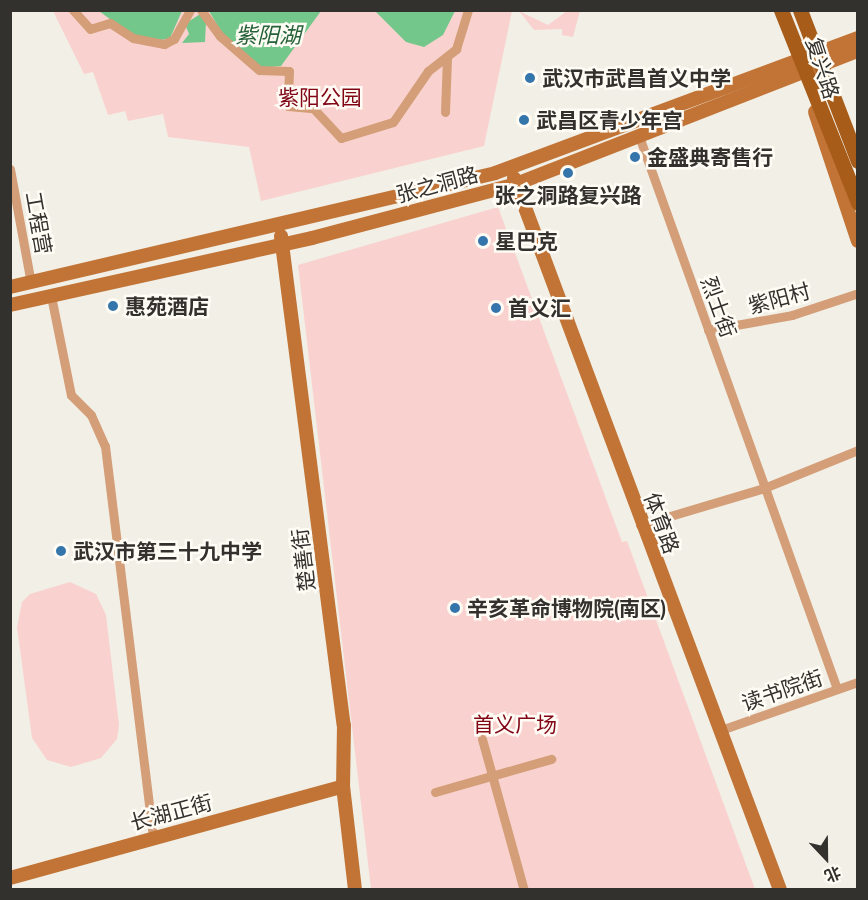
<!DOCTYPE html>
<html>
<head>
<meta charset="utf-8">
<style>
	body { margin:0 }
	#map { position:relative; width:868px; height:900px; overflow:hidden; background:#f2efe6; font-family:"Asap Condensed","Noto Sans SC",sans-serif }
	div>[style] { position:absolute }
	.green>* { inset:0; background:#f9d2cf }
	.water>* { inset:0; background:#73c78a }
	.street>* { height:9px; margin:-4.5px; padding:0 4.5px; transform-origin:4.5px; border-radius:4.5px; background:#d39e78 }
	.secondary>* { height:14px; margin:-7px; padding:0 7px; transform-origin:7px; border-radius:7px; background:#c17436 }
	.primary>* { height:15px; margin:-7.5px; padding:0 7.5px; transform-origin:7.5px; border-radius:7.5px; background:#a75c19 }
	.dots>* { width:16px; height:16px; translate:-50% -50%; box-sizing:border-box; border:3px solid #fffcf5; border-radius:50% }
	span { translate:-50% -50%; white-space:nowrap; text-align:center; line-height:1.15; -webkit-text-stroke:5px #fffcf5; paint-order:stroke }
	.street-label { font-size:21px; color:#32312e }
	.poi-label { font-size:21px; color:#32312e; font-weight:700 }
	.left { translate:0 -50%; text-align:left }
	.park-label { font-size:21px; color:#800414 }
	.water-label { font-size:22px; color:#266239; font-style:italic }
	.frame { position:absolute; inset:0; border:12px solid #32312e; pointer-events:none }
	.north { position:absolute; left:796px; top:828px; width:60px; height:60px; -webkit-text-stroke:4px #fffcf5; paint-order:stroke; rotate:158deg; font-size:16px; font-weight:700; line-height:24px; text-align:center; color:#32312e }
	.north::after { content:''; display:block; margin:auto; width:21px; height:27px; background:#32312e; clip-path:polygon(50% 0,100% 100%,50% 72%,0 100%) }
</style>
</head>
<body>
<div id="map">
	<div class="green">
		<div style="clip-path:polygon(53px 11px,512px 11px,484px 146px,261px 201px,249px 147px,168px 137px,163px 114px,128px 121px,125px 111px,108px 115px,93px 72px,84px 74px)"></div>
		<div style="clip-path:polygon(519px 11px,548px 25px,567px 11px,580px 11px,573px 37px,562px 35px,562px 29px,534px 30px)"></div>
		<div style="clip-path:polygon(498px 207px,622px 542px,627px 541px,755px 889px,371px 889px,298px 265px)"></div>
		<div style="clip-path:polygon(70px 582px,96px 594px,106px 615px,119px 725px,117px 739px,101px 758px,71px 767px,47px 760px,32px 738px,17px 627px,22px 602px,30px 594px)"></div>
	</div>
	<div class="water">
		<div style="clip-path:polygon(99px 11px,182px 11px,170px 38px,157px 41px,134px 37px)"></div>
		<div style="clip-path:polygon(209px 11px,321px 11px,281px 66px,260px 68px,222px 33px)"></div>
		<div style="clip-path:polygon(375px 11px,455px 11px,443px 35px,424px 47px,406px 42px)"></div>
		<div style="clip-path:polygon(200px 14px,206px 22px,205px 42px,182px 43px,189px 34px,185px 24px)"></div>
	</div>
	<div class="street">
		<div style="left:73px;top:10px;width:25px;rotate:48deg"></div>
		<div style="left:90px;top:29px;width:21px;rotate:-17deg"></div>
		<div style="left:110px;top:23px;width:27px;rotate:33deg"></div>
		<div style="left:133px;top:38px;width:32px;rotate:11deg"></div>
		<div style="left:164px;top:44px;width:11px;rotate:-27deg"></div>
		<div style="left:174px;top:39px;width:33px;rotate:-61deg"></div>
		<div style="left:201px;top:10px;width:32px;rotate:54deg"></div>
		<div style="left:220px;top:36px;width:52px;rotate:41.1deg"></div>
		<div style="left:259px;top:70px;width:30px;rotate:2deg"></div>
		<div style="left:289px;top:71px;width:35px;rotate:92deg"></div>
		<div style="left:288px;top:106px;width:25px;rotate:5deg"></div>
		<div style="left:313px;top:108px;width:41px;rotate:47deg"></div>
		<div style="left:341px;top:138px;width:54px;rotate:-17.1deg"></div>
		<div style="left:393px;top:122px;width:62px;rotate:-55.5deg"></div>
		<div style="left:428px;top:71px;width:36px;rotate:-38deg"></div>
		<div style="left:456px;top:49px;width:41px;rotate:-72.9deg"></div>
		<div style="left:445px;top:112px;width:55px;rotate:-87.9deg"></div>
		<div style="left:640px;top:139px;width:584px;rotate:70.29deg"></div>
		<div style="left:10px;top:169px;width:116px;rotate:79.6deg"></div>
		<div style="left:51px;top:296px;width:101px;rotate:78.6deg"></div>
		<div style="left:71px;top:395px;width:28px;rotate:45deg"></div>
		<div style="left:91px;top:415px;width:34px;rotate:66deg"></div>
		<div style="left:105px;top:446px;width:396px;rotate:83deg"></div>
		<div style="left:708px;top:330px;width:85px;rotate:-10.1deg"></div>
		<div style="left:792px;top:315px;width:70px;rotate:-18.4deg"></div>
		<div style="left:640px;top:525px;width:129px;rotate:-16.6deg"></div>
		<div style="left:764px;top:488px;width:101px;rotate:-22deg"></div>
		<div style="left:718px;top:731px;width:148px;rotate:-19.3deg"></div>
		<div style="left:482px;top:739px;width:157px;rotate:74.5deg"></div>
		<div style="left:435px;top:792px;width:121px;rotate:-15.9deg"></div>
	</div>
	<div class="secondary">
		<div style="left:815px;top:112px;width:136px;rotate:71.6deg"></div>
		<div style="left:514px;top:178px;width:760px;rotate:69.51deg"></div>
		<div style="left:281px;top:236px;width:493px;rotate:82.7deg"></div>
		<div style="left:344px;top:725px;width:61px;rotate:90.9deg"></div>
		<div style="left:343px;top:786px;width:105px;rotate:83.4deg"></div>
		<div style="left:10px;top:287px;width:498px;rotate:-13.2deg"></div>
		<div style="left:495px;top:173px;width:387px;rotate:-20.4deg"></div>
		<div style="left:10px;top:305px;width:309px;rotate:-12.5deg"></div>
		<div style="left:312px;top:238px;width:211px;rotate:-14.8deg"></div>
		<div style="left:516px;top:184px;width:367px;rotate:-21.3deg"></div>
		<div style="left:10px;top:878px;width:345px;rotate:-15.4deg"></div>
	</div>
	<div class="primary">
		<div style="left:781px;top:10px;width:208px;rotate:68.2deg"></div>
		<div style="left:800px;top:10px;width:162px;rotate:69deg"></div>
	</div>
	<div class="dots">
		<div style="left:530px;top:78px;background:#3475ab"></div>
		<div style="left:524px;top:120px;background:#3475ab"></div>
		<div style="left:635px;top:157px;background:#3475ab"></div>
		<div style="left:568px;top:173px;background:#3475ab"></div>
		<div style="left:483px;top:241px;background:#3475ab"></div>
		<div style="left:113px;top:306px;background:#3475ab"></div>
		<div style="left:496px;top:308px;background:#3475ab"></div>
		<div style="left:61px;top:551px;background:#3475ab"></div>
		<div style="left:455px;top:608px;background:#3475ab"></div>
	</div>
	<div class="street-label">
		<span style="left:823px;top:68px;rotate:72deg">复兴路</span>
		<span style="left:437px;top:184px;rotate:-15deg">张之洞路</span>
		<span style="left:39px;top:223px;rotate:80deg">工程营</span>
		<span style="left:779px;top:298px;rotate:-15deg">紫阳村</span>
		<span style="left:719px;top:307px;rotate:70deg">烈士街</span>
		<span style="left:662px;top:523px;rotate:70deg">体育路</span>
		<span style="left:303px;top:560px;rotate:-97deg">楚善街</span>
		<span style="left:782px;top:690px;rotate:-19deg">读书院街</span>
		<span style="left:171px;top:812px;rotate:-15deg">长湖正街</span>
	</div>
	<div class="poi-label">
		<span class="left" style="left:542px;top:78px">武汉市武昌首义中学</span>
		<span class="left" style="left:536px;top:120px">武昌区青少年宫</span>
		<span class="left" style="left:647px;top:157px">金盛典寄售行</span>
		<span style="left:568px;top:195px">张之洞路复兴路</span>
		<span class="left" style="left:495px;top:241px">星巴克</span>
		<span class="left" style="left:125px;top:306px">惠苑酒店</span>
		<span class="left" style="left:508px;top:308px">首义汇</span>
		<span class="left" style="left:73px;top:551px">武汉市第三十九中学</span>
		<span class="left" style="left:467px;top:608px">辛亥革命博物院(南区)</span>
	</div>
	<div class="park-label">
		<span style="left:320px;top:97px">紫阳公园</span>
		<span style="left:515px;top:724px">首义广场</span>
	</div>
	<div class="water-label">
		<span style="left:268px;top:36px">紫阳湖</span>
	</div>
	<div class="frame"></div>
	<div class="north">北</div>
</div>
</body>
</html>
